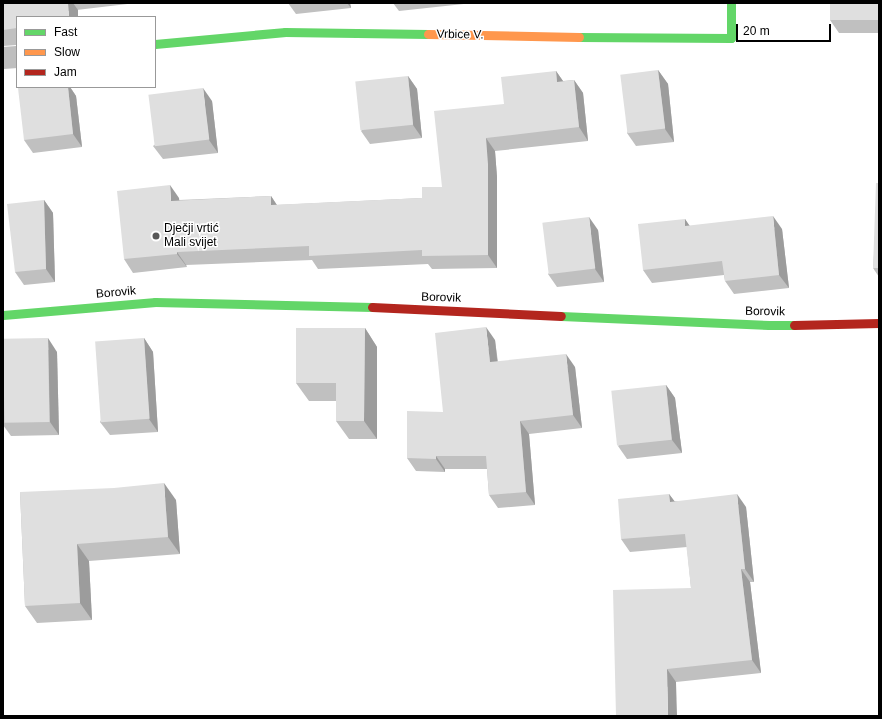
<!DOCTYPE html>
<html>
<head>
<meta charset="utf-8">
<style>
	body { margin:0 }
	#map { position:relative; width:882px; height:719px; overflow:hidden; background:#fff; font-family:Helvetica,sans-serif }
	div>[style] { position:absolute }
	.street>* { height:22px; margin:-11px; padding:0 11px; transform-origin:11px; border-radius:11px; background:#bebebe }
	.fast>* { height:9px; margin:-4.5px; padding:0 4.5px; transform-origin:4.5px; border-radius:4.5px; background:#63d668 }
	.slow>* { height:9px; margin:-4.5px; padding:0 4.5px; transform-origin:4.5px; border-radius:4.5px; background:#ff974d }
	.jam>* { height:9px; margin:-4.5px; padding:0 4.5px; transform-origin:4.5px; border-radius:4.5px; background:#b3261e }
	.wall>* { inset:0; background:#c0c0c0 }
	.shaded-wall>* { inset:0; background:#9c9c9c }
	.building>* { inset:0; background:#dfdfdf; transform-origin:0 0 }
	.dots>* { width:11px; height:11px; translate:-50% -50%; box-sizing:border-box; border:2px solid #fff; border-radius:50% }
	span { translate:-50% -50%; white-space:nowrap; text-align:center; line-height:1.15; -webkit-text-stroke:3px #fff; paint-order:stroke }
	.street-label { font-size:12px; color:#000 }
	.poi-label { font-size:12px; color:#000 }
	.left { translate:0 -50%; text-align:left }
	.frame { position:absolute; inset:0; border:4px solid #000; pointer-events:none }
	.legend { position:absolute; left:16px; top:16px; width:140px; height:72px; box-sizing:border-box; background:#fff; border:1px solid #999; margin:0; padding:5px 7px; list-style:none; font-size:12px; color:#000 }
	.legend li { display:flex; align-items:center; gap:8px; height:20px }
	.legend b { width:20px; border:1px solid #999 }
	.scale { position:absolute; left:736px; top:24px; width:95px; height:18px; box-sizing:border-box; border:2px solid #000; border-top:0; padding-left:5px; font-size:12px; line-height:14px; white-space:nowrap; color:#000; -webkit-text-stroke:3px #fff; paint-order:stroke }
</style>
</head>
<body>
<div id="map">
	<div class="street">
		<div style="left:3px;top:58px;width:14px;rotate:-4deg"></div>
	</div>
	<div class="fast">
		<div style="left:579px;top:37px;width:152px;rotate:0.4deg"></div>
		<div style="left:731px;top:38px;width:35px;rotate:-90deg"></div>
		<div style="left:155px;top:44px;width:131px;rotate:-5.3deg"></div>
		<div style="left:285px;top:32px;width:143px;rotate:0.8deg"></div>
		<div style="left:3px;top:315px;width:153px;rotate:-4.9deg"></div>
		<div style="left:155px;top:302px;width:217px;rotate:1.3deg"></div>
		<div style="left:561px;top:316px;width:208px;rotate:2.5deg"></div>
		<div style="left:769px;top:325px;width:25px"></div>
	</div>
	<div class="slow">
		<div style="left:428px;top:34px;width:151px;rotate:1.1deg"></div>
	</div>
	<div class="jam">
		<div style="left:372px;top:307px;width:189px;rotate:2.7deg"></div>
		<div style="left:794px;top:325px;width:85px;rotate:-1.3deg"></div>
	</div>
	<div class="wall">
		<div style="clip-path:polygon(3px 3px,136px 3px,17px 17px,17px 45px,3px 46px)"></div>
		<div style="clip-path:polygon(288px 3px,350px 3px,351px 8px,296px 14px)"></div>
		<div style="clip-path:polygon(393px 3px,473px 3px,399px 11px)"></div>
		<div style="clip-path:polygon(879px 3px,879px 33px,839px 33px,830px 20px)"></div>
		<div style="clip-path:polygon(658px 70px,668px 84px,674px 142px,636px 146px,627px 133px)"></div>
		<div style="clip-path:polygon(556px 71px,563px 81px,574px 80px,583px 93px,588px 141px,495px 151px,497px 177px,497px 268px,432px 269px,428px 264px,318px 269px,312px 260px,186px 265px,187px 267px,133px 273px,124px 259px,179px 198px,179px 200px,271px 196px,277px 205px,422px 198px,442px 187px,504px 104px)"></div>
		<div style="clip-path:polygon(408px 76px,417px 89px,422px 138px,370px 144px,361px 131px)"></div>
		<div style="clip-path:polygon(31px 87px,70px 87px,76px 96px,82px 147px,33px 153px,24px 140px)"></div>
		<div style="clip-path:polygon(212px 101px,218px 153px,163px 159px,153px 146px)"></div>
		<div style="clip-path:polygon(879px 183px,879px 277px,873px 268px)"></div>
		<div style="clip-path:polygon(44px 200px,53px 213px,55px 282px,24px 285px,15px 272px)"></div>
		<div style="clip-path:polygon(685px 219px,689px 226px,782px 229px,789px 288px,734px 294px,725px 281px,724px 275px,652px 283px,643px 270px)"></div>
		<div style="clip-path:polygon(598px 230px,604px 282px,557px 287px,548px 274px)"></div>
		<div style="clip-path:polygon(365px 328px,377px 347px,377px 439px,349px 439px,336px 421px,336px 401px,309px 401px,296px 383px)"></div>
		<div style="clip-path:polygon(144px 338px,153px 352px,158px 432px,110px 435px,100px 422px)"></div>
		<div style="clip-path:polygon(3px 339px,57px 352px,59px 435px,11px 436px,3px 425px)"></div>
		<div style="clip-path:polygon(495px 340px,498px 362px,575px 367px,582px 428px,529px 434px,535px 505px,498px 508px,489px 495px,487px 469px,445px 469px,445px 472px,416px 471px,407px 458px,443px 412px)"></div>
		<div style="clip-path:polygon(666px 385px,675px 398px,682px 453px,627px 459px,618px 446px)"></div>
		<div style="clip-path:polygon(20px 492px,176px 500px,180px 554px,89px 561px,92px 620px,37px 623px,25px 606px)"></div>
		<div style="clip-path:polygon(669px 494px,674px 501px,746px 507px,754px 582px,750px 582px,761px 673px,676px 682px,616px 716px,691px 588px,687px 547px,630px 552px,621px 539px)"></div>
	</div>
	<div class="shaded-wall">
		<div style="clip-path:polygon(68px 3px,73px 3px,78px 10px,78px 17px,69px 17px)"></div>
		<div style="clip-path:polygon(347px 3px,350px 3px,351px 8px)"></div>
		<div style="clip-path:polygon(658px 70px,668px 84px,674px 142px,665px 129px)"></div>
		<div style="clip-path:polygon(556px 71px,565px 84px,557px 82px)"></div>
		<div style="clip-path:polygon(408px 76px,417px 89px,422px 138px,413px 125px)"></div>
		<div style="clip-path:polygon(574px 80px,583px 93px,588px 141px,579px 127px)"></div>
		<div style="clip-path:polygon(68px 87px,70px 87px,76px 96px,82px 147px,73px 134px)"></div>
		<div style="clip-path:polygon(203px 88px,212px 101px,218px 153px,209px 140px)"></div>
		<div style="clip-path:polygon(486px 138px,495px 151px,497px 177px,497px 268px,488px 255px)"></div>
		<div style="clip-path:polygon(170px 185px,179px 198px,181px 214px,171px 201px)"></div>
		<div style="clip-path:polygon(271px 196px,280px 210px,271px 205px)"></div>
		<div style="clip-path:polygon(44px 200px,53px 213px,55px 282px,46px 269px)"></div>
		<div style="clip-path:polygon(773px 216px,782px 229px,789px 288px,779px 275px)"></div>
		<div style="clip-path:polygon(589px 217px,598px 230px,604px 282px,595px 269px)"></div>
		<div style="clip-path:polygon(685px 219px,694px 232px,685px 226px)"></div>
		<div style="clip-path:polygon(177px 252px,186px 265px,187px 267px,177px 254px)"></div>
		<div style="clip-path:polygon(486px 327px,495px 340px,499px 376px,490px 362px)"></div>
		<div style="clip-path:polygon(365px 328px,377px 347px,377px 439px,364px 421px)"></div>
		<div style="clip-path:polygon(48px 338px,57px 352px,59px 435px,50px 422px)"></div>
		<div style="clip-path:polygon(144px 338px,153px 352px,158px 432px,149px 419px)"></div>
		<div style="clip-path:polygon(566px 354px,575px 367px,582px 428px,573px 415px)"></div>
		<div style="clip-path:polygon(666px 385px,675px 398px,682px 453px,672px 440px)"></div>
		<div style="clip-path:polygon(520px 421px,529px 434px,535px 505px,526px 492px)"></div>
		<div style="clip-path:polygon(436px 456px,445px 469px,445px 472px,436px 459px)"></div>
		<div style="clip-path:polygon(164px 483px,176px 500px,180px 554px,168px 537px)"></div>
		<div style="clip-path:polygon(669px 494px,679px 507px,670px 502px)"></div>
		<div style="clip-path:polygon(737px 494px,746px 507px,754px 582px,745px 569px)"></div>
		<div style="clip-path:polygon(77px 544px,89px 561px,92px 620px,80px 603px)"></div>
		<div style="clip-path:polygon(741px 569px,750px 582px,761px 673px,752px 660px)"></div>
		<div style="clip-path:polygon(667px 669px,676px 682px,677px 716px,668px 716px)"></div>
	</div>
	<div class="building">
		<div style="clip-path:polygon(3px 3px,68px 3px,69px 17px,17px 17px,17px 28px,3px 30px)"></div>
		<div style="left:830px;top:3px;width:49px;height:17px"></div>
		<div style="left:658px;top:70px;width:59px;height:38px;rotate:83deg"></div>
		<div style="clip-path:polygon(556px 71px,557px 82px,574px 80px,579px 127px,486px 138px,488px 164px,488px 255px,422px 256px,422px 250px,309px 256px,309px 246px,177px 252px,177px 254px,124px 259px,117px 191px,170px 185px,171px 201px,271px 196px,271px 205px,422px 198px,422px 187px,442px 187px,434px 111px,504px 104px,501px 77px)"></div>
		<div style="left:408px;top:76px;width:49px;height:53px;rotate:84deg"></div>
		<div style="clip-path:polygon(31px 87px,68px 87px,73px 134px,24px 140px,18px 88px)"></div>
		<div style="left:203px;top:88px;width:52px;height:55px;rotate:83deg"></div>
		<div style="clip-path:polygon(876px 183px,879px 183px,879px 268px,873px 268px)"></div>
		<div style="clip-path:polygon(44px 200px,46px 269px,15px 272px,7px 204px)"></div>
		<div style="clip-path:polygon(773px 216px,779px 275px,725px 281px,722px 261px,643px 270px,638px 224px,685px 219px,685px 226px)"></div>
		<div style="left:589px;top:217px;width:52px;height:47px;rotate:83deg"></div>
		<div style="clip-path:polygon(486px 327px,490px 362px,566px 354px,573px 415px,520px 421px,526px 492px,489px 495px,486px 456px,436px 456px,436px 459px,407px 458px,407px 411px,443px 412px,435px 333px)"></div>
		<div style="clip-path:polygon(296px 328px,365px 328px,364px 421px,336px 421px,336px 383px,296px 383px)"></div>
		<div style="left:48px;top:338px;width:84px;height:45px;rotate:89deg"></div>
		<div style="left:144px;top:338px;width:81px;height:49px;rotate:86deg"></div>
		<div style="left:666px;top:385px;width:55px;height:55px;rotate:84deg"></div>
		<div style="clip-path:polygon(164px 483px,168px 537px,77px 544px,80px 603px,25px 606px,20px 492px,114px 488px)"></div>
		<div style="clip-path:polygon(669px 494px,670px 502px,737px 494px,745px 569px,741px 569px,752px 660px,667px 669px,668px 716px,616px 716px,613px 590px,691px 588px,685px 534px,621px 539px,618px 499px)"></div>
	</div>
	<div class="dots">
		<div style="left:156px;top:236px;background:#595959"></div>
	</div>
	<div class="street-label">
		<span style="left:460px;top:35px;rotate:1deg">Vrbice V.</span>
		<span style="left:116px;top:293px;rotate:-5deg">Borovik</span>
		<span style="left:441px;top:298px;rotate:2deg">Borovik</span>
		<span style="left:765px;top:312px;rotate:1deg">Borovik</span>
	</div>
	<div class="poi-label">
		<span class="left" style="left:164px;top:236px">Dječji vrtić<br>Mali svijet</span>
	</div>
	<div class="frame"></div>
	<ul class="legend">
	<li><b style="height:5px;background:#63d668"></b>Fast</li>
	<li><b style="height:5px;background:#ff974d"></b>Slow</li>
	<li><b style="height:5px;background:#b3261e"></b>Jam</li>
	</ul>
	<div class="scale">20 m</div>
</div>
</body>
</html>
